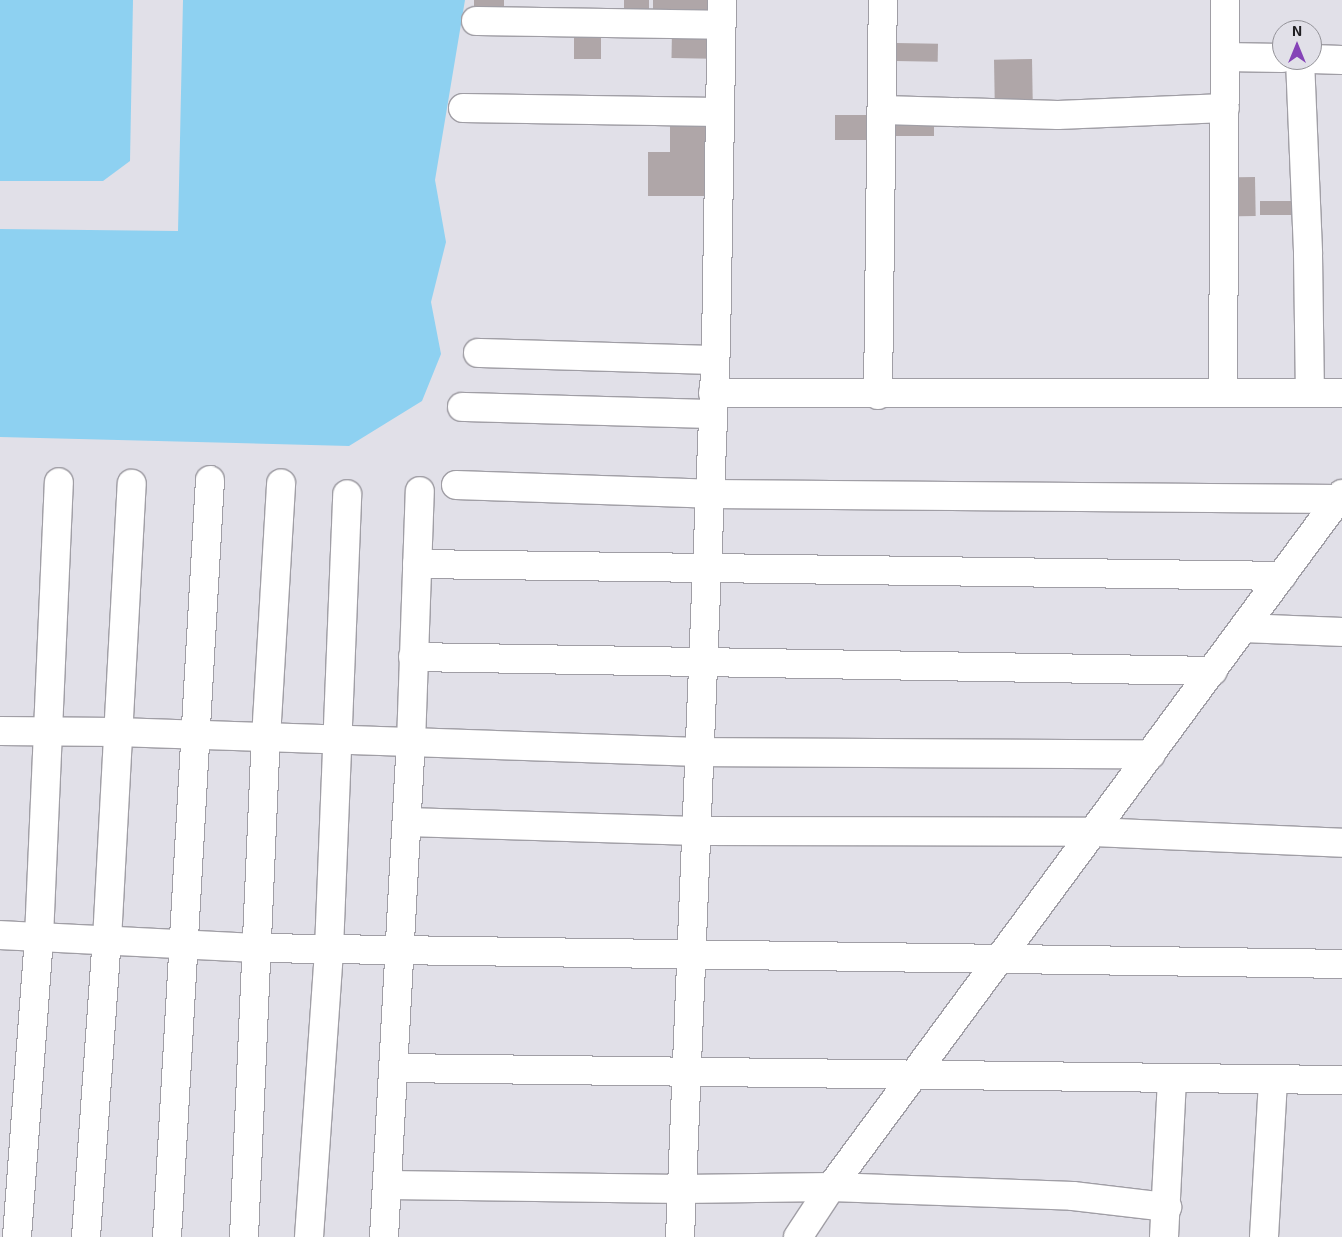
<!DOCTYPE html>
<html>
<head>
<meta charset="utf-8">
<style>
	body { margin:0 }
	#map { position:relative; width:1342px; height:1237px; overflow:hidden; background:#e1e0e8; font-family:"Exo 2",sans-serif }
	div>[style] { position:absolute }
	.water>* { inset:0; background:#8ed1f1 }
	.building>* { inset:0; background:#afa6a8; transform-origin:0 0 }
	.roads { filter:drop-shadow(1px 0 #a09ea5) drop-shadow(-1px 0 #a09ea5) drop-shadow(0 1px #a09ea5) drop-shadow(0 -1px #a09ea5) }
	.minor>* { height:28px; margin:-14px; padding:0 14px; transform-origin:14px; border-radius:14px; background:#fff }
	span { translate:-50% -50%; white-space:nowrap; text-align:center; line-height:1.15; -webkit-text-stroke:4px #e1e0e8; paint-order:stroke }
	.north { position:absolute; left:1272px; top:20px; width:50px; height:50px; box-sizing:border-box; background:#e1e0e8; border:1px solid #939298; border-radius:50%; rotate:0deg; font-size:14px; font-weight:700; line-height:20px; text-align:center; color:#1f1e21 }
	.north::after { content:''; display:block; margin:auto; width:18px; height:22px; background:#8543b7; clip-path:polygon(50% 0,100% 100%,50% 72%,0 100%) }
</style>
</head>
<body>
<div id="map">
	<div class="water">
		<div style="clip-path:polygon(0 0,133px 0,130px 161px,103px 181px,0 181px)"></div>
		<div style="clip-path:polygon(183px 0,465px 0,435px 180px,446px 242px,431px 302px,441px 354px,422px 401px,349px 446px,0 437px,0 229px,178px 231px)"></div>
	</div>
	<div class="building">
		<div style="left:474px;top:0;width:30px;height:14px"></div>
		<div style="left:624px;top:0;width:25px;height:18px"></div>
		<div style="left:653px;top:0;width:59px;height:16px"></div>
		<div style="left:574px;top:27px;width:27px;height:32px"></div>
		<div style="left:672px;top:30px;width:39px;height:28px;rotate:1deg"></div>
		<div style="left:896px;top:43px;width:42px;height:18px;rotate:1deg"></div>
		<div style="left:1032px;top:59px;width:43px;height:38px;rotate:89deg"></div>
		<div style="left:835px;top:115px;width:37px;height:25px"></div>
		<div style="clip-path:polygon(670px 119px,711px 119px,710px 196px,648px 196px,648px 152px,670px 152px)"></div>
		<div style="left:896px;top:119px;width:38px;height:17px"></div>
		<div style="left:1255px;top:177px;width:39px;height:17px;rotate:89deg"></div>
		<div style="left:1260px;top:201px;width:36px;height:14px"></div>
	</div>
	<div class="roads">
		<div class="minor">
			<div style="left:476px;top:21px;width:245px;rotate:0.9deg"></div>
			<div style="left:1225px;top:57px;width:57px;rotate:1deg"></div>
			<div style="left:1312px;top:59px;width:30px;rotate:2deg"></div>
			<div style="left:1300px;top:60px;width:194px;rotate:87.6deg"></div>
			<div style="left:1308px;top:254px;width:139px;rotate:89.2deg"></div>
			<div style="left:463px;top:108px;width:255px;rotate:0.9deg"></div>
			<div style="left:883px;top:110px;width:175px;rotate:1.6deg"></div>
			<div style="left:1058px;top:115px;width:167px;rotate:-2.4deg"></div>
			<div style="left:478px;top:353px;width:237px;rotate:1.7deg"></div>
			<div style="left:713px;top:393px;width:629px"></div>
			<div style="left:1223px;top:393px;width:393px;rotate:-89.7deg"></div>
			<div style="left:878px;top:395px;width:395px;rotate:-89.3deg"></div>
			<div style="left:462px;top:407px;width:251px;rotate:1.6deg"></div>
			<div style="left:456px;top:485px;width:254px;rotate:2deg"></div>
			<div style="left:710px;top:494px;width:629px;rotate:0.46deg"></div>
			<div style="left:417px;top:564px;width:865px;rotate:0.79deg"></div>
			<div style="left:1244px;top:628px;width:98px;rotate:2.3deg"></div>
			<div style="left:413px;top:657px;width:800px;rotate:1deg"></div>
			<div style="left:0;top:731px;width:117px;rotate:0.5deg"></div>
			<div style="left:117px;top:732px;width:582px;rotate:1.97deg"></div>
			<div style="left:699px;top:752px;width:452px;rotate:0.3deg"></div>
			<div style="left:407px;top:822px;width:289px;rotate:1.8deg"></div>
			<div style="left:696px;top:831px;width:397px;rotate:0.1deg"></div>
			<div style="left:1093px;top:832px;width:249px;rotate:2.5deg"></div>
			<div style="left:0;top:935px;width:257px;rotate:2.9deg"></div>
			<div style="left:257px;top:948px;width:1085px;rotate:0.84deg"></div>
			<div style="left:395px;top:1068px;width:947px;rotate:0.73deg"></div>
			<div style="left:389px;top:1185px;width:293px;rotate:0.8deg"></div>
			<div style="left:682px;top:1189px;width:149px;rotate:-0.8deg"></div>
			<div style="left:831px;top:1187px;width:242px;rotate:2.1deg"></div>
			<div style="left:1073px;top:1196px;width:95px;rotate:6.7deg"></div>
			<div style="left:17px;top:1237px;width:301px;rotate:-85.8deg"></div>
			<div style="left:39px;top:937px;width:455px;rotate:-87.5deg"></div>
			<div style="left:86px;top:1237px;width:298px;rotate:-86deg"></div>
			<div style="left:107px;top:940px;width:457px;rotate:-86.9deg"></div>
			<div style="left:167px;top:1237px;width:758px;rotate:-86.75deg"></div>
			<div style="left:244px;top:1237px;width:499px;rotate:-87.5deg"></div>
			<div style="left:266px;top:738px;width:255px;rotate:-86.6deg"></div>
			<div style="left:309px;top:1237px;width:289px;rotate:-86deg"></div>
			<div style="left:329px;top:949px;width:455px;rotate:-87.7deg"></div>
			<div style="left:384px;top:1237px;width:495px;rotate:-86.9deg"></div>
			<div style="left:411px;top:743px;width:252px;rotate:-88deg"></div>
			<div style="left:680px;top:1237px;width:895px;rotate:-87.69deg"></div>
			<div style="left:716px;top:343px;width:343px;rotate:-89deg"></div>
			<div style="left:798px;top:1237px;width:60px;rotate:-56.6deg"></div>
			<div style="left:831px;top:1187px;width:861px;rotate:-53.6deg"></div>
			<div style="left:1164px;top:1237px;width:159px;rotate:-87.1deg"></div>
			<div style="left:1264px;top:1237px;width:158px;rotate:-86.7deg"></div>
		</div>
	</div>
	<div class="north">N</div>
</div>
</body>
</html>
